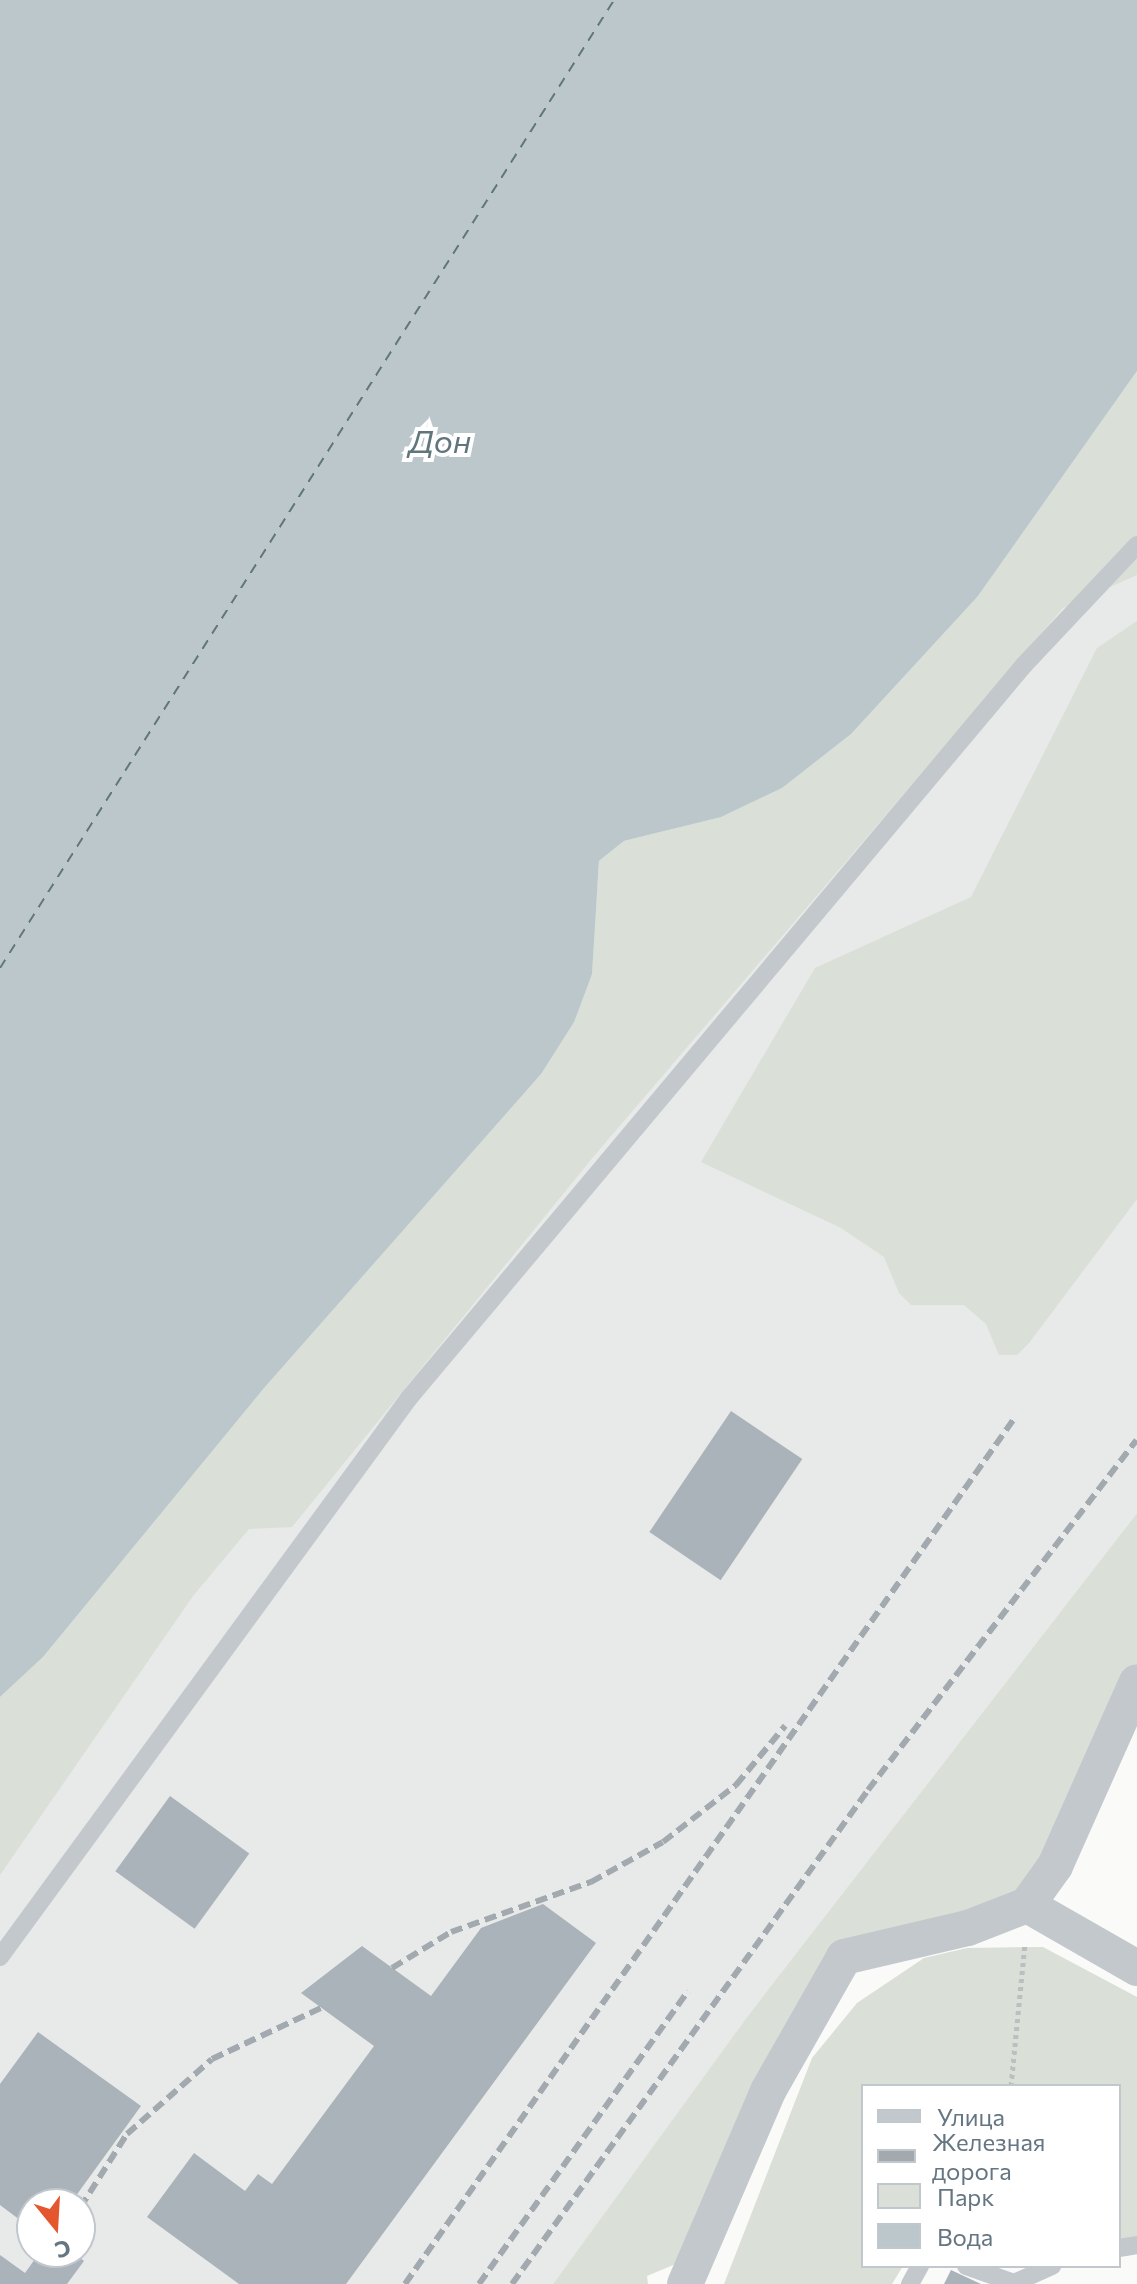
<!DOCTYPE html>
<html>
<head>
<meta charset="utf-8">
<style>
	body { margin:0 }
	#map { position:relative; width:1137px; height:2284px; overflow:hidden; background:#fafaf8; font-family:Commissioner,sans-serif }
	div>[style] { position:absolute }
	.built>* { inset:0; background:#e8e9e9 }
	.green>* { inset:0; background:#dadfd7 }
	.water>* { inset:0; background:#bbc7cb }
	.ferry>* { height:2px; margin-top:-1px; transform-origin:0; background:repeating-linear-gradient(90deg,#60757c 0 10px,transparent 0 18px) }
	.building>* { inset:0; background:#aab3b9; transform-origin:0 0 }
	.path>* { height:5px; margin-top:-2.5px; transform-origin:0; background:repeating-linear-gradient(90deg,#bbbfc2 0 4px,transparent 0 8px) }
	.lane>* { height:18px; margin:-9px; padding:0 9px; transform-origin:9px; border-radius:9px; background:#c3c8cc }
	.street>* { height:36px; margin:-18px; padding:0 18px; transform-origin:18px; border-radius:18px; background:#c3c8cc }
	.rail>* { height:6px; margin-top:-3px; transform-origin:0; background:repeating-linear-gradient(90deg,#a2aab0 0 12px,transparent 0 18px) }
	span { translate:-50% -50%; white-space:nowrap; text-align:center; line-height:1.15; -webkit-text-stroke:8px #fff; paint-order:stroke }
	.water-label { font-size:32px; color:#60757c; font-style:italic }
	.legend { position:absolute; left:861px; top:2084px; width:260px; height:184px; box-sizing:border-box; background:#fff; border:2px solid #c1c8cd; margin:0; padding:10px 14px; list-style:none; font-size:24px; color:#657683 }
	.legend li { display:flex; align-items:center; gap:16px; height:40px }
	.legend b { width:40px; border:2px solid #c1c8cd }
	.north { position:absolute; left:16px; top:2188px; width:80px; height:80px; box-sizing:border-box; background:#fff; border:2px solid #c1c8cd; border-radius:50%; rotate:162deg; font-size:22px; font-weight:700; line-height:32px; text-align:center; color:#657683 }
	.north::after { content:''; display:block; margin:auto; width:28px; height:36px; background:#e4572e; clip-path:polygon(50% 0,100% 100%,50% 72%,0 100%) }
</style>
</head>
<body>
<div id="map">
	<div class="built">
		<div style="clip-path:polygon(evenodd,1137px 371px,1137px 1513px,750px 2013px,553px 2284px,0 2284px,0 1697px,43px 1657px,592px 974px,594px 889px,978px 596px,1137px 371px,32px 2204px,80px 2204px,80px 2252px,32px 2252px,32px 2204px)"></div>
	</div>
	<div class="green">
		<div style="clip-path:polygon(1137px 371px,1137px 575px,1063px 608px,594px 1156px,292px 1527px,249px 1529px,193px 1596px,0 1875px,0 1697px,43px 1657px,264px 1388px,541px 1074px,592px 974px,599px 861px,624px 841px,721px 817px,782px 788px,851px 734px,978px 596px)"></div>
		<div style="clip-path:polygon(1137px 621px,1137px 1199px,1029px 1343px,1017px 1355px,999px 1355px,986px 1324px,964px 1305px,911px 1305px,899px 1293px,884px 1257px,841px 1228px,701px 1162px,815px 968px,971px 897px,1097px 648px)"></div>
		<div style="clip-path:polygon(1137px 1513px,1137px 1682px,1028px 1905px,844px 1957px,697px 2255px,647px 2276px,648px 2284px,553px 2284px,750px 2013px)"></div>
		<div style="clip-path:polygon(1043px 1947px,1137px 1997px,1137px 2241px,1119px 2244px,1119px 2086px,863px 2086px,863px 2266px,903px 2266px,892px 2284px,724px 2284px,812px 2058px,857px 2003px,924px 1958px,967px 1948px)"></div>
	</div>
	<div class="water">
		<div style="clip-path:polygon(0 0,1137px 0,1137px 371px,978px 596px,851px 734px,782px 788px,721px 817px,624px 841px,599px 861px,592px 974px,574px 1022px,541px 1074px,264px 1388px,43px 1657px,0 1697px)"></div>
	</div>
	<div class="ferry">
		<div style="left:0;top:968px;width:1146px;rotate:-57.61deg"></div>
	</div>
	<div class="building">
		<div style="left:731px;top:1411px;width:86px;height:146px;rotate:34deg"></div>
		<div style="left:170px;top:1796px;width:98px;height:93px;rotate:36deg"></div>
		<div style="clip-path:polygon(543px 1904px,596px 1943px,346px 2284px,239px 2284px,147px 2217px,194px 2153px,245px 2191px,258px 2174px,272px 2184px,374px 2046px,301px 1993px,362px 1946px,431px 1996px,481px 1928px)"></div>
		<div style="clip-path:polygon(38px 2032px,141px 2106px,70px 2204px,32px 2204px,32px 2229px,0 2205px,0 2084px)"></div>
		<div style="clip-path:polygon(40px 2252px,73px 2252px,84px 2261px,67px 2284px,0 2284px,0 2255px,25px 2273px)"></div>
		<div style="clip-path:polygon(951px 2270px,981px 2284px,944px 2284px)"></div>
	</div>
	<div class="path">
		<div style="left:1011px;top:2086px;width:143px;rotate:-84.4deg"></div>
	</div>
	<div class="lane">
		<div style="left:0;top:1957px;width:693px;rotate:-53.81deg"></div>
		<div style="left:409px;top:1398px;width:957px;rotate:-50deg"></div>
		<div style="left:1024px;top:665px;width:165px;rotate:-46.7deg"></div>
		<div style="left:1119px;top:2248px;width:18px;rotate:-9deg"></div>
		<div style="left:966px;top:2266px;width:51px;rotate:19.5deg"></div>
		<div style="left:1014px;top:2283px;width:42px;rotate:-24.1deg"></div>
		<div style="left:910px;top:2284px;width:21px;rotate:-61deg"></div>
	</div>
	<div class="street">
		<div style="left:1027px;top:1905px;width:127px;rotate:29.8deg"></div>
		<div style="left:685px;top:2284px;width:210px;rotate:-66.7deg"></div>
		<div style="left:768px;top:2091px;width:154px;rotate:-60.4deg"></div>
		<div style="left:844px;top:1957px;width:127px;rotate:-13.2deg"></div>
		<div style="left:968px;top:1928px;width:63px;rotate:-21.3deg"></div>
		<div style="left:1027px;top:1905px;width:48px;rotate:-54.3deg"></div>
		<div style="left:1055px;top:1866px;width:201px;rotate:-66deg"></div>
	</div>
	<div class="rail">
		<div style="left:392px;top:1968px;width:69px;rotate:-31.4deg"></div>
		<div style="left:451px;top:1932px;width:149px;rotate:-19.7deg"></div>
		<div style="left:591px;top:1882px;width:82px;rotate:-29.1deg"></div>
		<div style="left:663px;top:1842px;width:93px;rotate:-38deg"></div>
		<div style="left:736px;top:1785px;width:77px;rotate:-50.3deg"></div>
		<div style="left:80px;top:2208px;width:88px;rotate:-57.6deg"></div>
		<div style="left:127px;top:2134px;width:113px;rotate:-41.4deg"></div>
		<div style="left:212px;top:2059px;width:120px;rotate:-25.1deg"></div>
		<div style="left:405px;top:2284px;width:1061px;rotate:-54.86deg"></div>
		<div style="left:479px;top:2284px;width:360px;rotate:-54.5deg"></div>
		<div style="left:512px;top:2284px;width:609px;rotate:-54.22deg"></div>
		<div style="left:868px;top:1790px;width:441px;rotate:-52.5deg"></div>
	</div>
	<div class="water-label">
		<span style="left:440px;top:440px">Дон</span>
	</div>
	<ul class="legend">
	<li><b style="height:10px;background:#c3c8cc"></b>Улица</li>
	<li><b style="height:10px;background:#a2aab0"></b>Железная дорога</li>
	<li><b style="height:22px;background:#dadfd7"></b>Парк</li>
	<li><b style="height:22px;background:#bbc7cb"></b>Вода</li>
	</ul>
	<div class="north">С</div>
</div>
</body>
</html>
